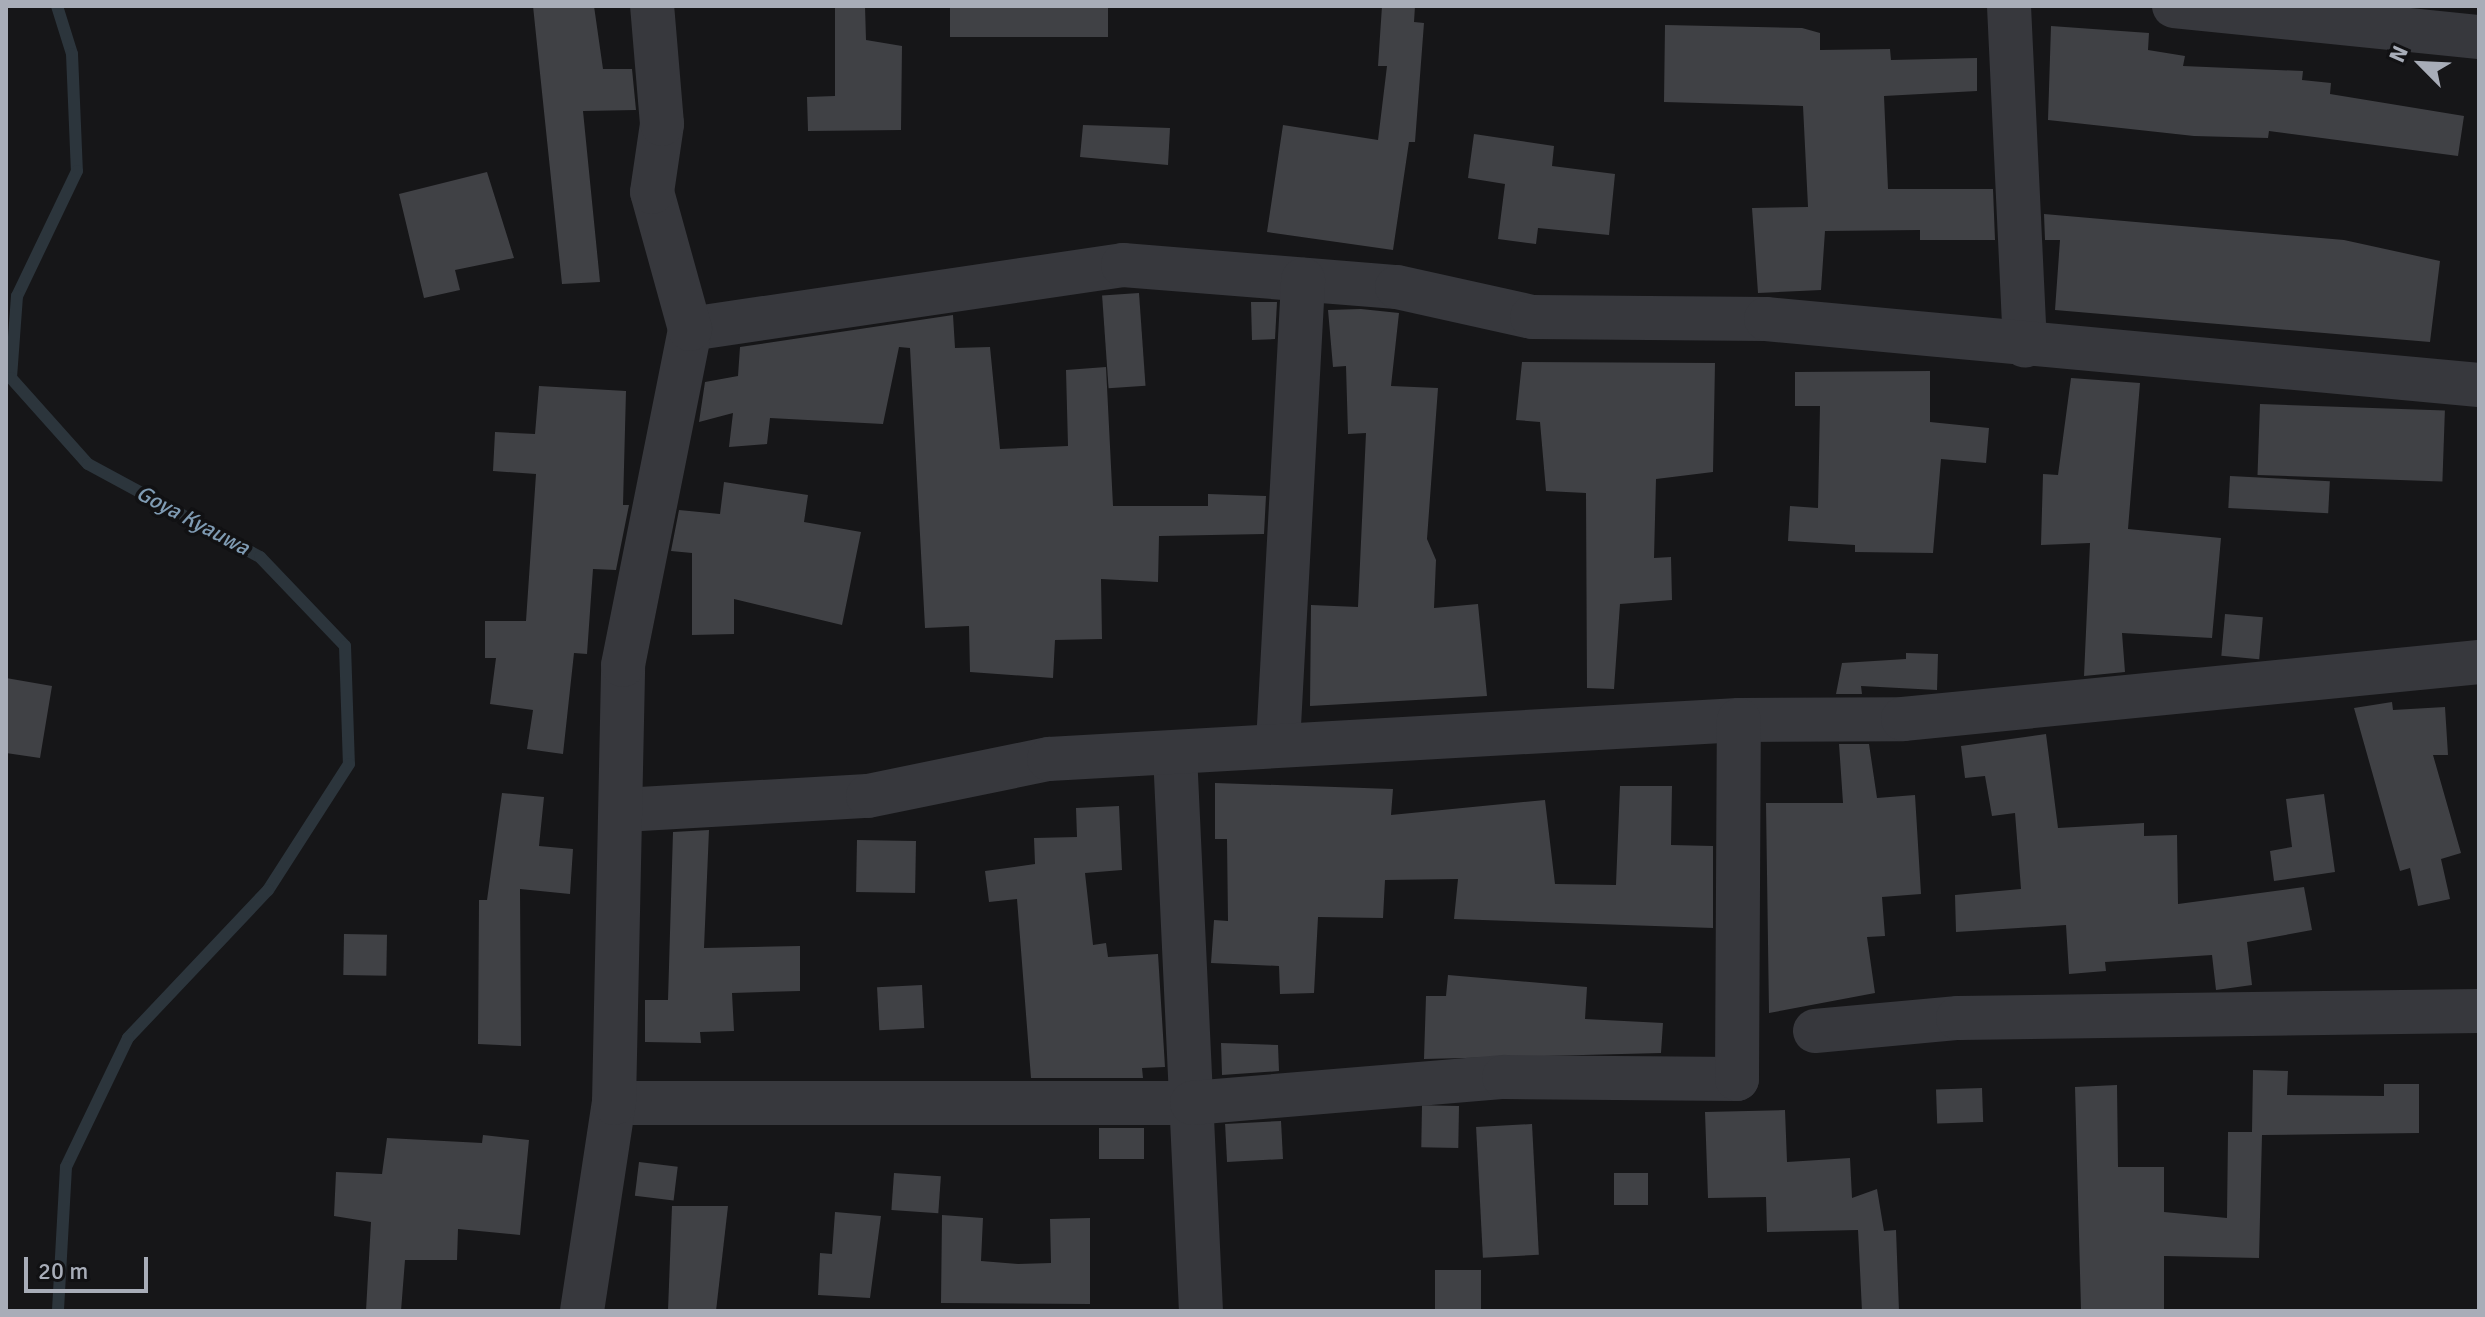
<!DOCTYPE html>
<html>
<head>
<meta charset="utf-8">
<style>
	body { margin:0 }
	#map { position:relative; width:2485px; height:1317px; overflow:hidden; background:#161618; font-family:Signika,sans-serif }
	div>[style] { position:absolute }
	.stream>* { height:12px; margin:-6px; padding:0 6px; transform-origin:6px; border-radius:6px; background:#2c353c }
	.building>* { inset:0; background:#404145; transform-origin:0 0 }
	.minor>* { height:44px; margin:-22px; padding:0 22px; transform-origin:22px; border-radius:22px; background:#37383d }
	span { translate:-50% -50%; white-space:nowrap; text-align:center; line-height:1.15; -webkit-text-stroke:7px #111113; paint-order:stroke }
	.water-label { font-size:22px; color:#7f9bb3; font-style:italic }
	.frame { position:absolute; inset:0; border:8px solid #a8adb8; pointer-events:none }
	.north { position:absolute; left:2381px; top:24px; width:80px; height:80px; -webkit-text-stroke:6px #111113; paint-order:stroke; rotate:294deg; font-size:22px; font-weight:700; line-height:32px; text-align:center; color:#a8adb8 }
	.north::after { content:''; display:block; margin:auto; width:28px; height:36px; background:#a8adb8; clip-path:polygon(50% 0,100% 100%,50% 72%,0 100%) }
	.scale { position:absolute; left:24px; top:1257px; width:124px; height:36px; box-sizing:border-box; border:4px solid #a8adb8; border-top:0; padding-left:10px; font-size:24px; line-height:28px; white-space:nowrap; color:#a8adb8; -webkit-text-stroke:6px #111113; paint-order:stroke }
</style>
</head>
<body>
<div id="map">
	<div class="stream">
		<div style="left:57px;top:6px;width:50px;rotate:72.6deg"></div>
		<div style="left:72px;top:54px;width:117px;rotate:87.6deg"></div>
		<div style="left:77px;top:171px;width:139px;rotate:115.6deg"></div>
		<div style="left:17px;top:296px;width:82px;rotate:94.2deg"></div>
		<div style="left:11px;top:378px;width:115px;rotate:48.2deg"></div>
		<div style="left:88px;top:464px;width:196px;rotate:28.4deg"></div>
		<div style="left:260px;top:557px;width:123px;rotate:46.3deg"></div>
		<div style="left:345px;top:646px;width:118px;rotate:88.1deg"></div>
		<div style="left:349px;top:764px;width:150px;rotate:122.7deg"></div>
		<div style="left:268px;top:890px;width:204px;rotate:133.4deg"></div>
		<div style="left:128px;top:1038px;width:143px;rotate:115.7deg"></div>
		<div style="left:66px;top:1167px;width:144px;rotate:93.2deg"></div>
	</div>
	<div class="building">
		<div style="clip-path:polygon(533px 6px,594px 6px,603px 69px,632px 69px,636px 110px,583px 111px,600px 282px,562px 284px)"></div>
		<div style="clip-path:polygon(835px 6px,865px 6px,866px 40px,902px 46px,901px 130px,808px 131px,807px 97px,835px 96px)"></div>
		<div style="left:950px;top:6px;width:158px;height:31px"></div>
		<div style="clip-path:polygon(1382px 6px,1415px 6px,1414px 22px,1424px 23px,1415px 142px,1409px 142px,1393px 250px,1267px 232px,1283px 125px,1378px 140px,1387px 66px,1378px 66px)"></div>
		<div style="clip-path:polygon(1665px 25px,1802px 28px,1820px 33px,1820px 50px,1890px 49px,1891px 60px,1977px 58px,1977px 91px,1884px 96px,1888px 189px,1993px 189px,1995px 240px,1920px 240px,1920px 230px,1825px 231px,1821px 290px,1758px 293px,1752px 208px,1808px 207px,1803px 106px,1664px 102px)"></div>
		<div style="clip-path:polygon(2051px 26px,2149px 33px,2148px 50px,2185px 56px,2183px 66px,2303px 71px,2302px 80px,2331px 83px,2330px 94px,2464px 116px,2458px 156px,2269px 131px,2268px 138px,2194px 136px,2048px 120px)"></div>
		<div style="clip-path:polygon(1083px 125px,1170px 128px,1168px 165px,1080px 157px)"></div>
		<div style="clip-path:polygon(1474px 134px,1554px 146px,1552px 166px,1615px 174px,1609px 235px,1538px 228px,1536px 244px,1498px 239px,1505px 184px,1468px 178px)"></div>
		<div style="clip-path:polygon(487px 172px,514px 258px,455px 270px,460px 290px,424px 298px,399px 194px)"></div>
		<div style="clip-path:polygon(2044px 214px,2344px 240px,2440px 261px,2430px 342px,2055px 310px,2060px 240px,2045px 240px)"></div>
		<div style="left:1139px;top:293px;width:93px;height:37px;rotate:86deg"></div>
		<div style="clip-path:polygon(1251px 302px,1277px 302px,1275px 339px,1252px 340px)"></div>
		<div style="clip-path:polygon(1361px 309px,1399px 313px,1391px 386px,1438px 388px,1427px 539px,1436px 560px,1434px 608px,1478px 604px,1487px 696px,1310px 706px,1311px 605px,1358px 607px,1366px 433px,1348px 434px,1346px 366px,1333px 367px,1328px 310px)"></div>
		<div style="clip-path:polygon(953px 315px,955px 348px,990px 347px,1000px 449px,1068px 446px,1066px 370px,1106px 367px,1113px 506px,1208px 506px,1208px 494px,1266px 496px,1264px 534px,1159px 536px,1158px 582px,1101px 579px,1102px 639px,1055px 640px,1053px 678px,970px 672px,969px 626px,925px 628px,910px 348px,899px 347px,883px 424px,770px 418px,767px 444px,729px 447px,733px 413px,699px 422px,705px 382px,738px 376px,740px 347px)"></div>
		<div style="clip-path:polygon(1522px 362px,1715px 363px,1713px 472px,1656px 479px,1654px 558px,1671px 557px,1672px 600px,1620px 604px,1614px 689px,1587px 688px,1586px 493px,1546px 491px,1540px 422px,1516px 420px)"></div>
		<div style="clip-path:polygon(1930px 371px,1930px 422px,1989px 428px,1986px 463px,1941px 459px,1933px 553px,1855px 552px,1855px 545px,1788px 541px,1790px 506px,1818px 508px,1820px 406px,1795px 406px,1795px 372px)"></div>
		<div style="clip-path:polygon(2071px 378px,2140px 383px,2128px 529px,2221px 538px,2212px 638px,2122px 633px,2125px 672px,2084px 676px,2090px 543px,2041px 545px,2043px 474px,2058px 475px)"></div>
		<div style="clip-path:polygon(539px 386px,626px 391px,623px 505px,629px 505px,616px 570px,593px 569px,587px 654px,574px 653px,563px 754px,527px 749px,533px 710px,490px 704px,496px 658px,485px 658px,485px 621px,526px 621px,536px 474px,493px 471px,495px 432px,535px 434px)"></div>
		<div style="left:2260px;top:404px;width:185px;height:71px;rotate:2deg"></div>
		<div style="left:2230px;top:476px;width:100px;height:32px;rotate:3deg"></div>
		<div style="clip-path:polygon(724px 482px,808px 495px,804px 522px,861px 532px,842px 625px,734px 599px,734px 634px,692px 635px,692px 553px,671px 551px,679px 510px,720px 514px)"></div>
		<div style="left:2225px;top:614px;width:38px;height:42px;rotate:5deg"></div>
		<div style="clip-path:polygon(1906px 653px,1938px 654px,1937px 690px,1861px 686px,1862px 694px,1836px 694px,1842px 663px,1906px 659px)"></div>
		<div style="clip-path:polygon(6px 678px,52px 686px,40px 758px,6px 753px)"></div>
		<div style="clip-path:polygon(2392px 702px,2393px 710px,2445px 707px,2448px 755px,2433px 755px,2461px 853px,2441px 859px,2450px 899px,2418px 906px,2410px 868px,2400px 871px,2354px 708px)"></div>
		<div style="clip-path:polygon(2046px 734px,2058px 828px,2144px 823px,2144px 836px,2177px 835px,2178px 904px,2304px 887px,2312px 930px,2247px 942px,2252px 985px,2216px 990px,2212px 955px,2105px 962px,2106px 971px,2069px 974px,2066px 925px,1956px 932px,1955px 895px,2021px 889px,2015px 813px,1992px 816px,1985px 776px,1965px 778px,1961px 746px)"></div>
		<div style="clip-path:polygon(1839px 744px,1869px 744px,1877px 798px,1915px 795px,1921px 894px,1882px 897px,1885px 936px,1867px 937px,1875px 993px,1769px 1013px,1766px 803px,1843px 803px)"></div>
		<div style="clip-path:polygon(1215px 783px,1393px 789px,1391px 815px,1545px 800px,1555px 884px,1616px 885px,1620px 786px,1672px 786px,1671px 845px,1713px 846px,1713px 928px,1454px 919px,1458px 879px,1385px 880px,1383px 918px,1318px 917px,1314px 993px,1280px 994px,1279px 966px,1211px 963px,1214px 920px,1228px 921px,1227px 839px,1215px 839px)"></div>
		<div style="clip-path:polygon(502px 793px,544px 797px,539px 846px,573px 849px,570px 894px,520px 889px,521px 1046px,478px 1044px,479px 900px,487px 900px)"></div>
		<div style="clip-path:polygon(2324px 794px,2335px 872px,2274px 881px,2270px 851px,2292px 847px,2286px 799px)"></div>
		<div style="clip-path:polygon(1119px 806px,1122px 870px,1085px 873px,1093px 945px,1106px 943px,1108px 957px,1158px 954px,1165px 1067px,1142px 1068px,1143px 1078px,1031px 1078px,1017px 899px,989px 902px,985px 871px,1035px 864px,1034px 838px,1077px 837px,1076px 808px)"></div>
		<div style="clip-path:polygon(709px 830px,704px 948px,800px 946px,800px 991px,732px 993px,734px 1031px,700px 1032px,701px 1043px,645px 1042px,645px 1000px,668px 1000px,673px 832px)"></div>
		<div style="left:857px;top:840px;width:59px;height:52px;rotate:1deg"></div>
		<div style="left:344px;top:934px;width:43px;height:41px;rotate:1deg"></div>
		<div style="clip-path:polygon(1448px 975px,1587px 987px,1585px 1019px,1663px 1023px,1661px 1053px,1424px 1059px,1426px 996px,1446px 996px)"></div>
		<div style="left:922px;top:985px;width:43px;height:45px;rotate:87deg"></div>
		<div style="clip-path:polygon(1221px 1043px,1278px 1045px,1279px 1071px,1222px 1075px)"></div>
		<div style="clip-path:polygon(2253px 1070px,2288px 1071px,2287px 1095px,2384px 1096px,2384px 1084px,2419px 1084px,2419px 1133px,2262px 1135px,2259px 1258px,2164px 1256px,2164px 1310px,2081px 1310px,2075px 1087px,2117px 1085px,2118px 1167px,2164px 1167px,2164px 1212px,2227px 1218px,2228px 1132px,2252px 1132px)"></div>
		<div style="left:1982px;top:1088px;width:34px;height:46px;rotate:88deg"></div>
		<div style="left:1459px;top:1106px;width:42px;height:37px;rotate:91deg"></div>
		<div style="clip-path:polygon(1785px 1110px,1787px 1162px,1850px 1158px,1852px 1198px,1877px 1189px,1884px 1231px,1896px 1230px,1899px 1311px,1862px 1311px,1858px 1230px,1767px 1232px,1766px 1197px,1708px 1198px,1705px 1112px)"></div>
		<div style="left:1281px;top:1121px;width:38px;height:56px;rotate:87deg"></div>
		<div style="left:1532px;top:1124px;width:131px;height:56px;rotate:87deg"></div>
		<div style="left:1099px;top:1128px;width:45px;height:31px"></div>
		<div style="clip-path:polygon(483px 1135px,529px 1140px,520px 1235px,458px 1229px,457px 1260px,405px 1260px,401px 1311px,366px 1311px,371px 1222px,334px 1216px,336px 1172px,382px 1174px,387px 1138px,482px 1143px)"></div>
		<div style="left:639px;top:1162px;width:39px;height:34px;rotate:7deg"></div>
		<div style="left:894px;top:1173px;width:47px;height:37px;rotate:4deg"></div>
		<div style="left:1614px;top:1173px;width:34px;height:32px"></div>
		<div style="clip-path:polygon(672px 1206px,728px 1206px,716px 1311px,668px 1311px)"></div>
		<div style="clip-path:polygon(835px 1212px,881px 1216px,870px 1298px,818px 1295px,820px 1253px,832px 1254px)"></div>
		<div style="clip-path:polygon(942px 1215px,983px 1218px,981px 1261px,1018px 1264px,1051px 1263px,1050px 1219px,1090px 1218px,1090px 1304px,941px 1303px)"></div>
		<div style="left:1481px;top:1270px;width:41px;height:46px;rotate:90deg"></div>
	</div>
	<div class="minor">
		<div style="left:2009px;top:6px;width:340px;rotate:87.3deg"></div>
		<div style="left:2174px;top:6px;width:307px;rotate:5.8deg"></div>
		<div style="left:690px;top:329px;width:438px;rotate:-8.4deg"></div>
		<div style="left:1123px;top:265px;width:275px;rotate:4.6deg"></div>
		<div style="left:1397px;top:287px;width:138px;rotate:12.5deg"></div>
		<div style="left:1532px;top:317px;width:234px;rotate:0.5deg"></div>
		<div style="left:1766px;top:319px;width:716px;rotate:5.29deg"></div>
		<div style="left:1278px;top:744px;width:465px;rotate:-86.9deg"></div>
		<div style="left:1175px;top:754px;width:558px;rotate:87.33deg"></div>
		<div style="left:623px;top:810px;width:245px;rotate:-3.3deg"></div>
		<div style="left:868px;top:796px;width:185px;rotate:-11.6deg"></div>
		<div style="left:1049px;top:759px;width:691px;rotate:-3.24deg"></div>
		<div style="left:1739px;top:720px;width:164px;rotate:-0.3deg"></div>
		<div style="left:1903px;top:719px;width:579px;rotate:-5.65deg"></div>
		<div style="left:1815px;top:1031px;width:144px;rotate:-5.2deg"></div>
		<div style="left:1958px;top:1018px;width:521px;rotate:-0.77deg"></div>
		<div style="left:614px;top:1103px;width:578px"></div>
		<div style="left:1192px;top:1103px;width:313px;rotate:-4.8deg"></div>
		<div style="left:1504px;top:1077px;width:233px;rotate:0.5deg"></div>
		<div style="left:1737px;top:1079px;width:359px;rotate:-89.7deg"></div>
		<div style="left:582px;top:1311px;width:210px;rotate:-81.3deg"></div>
		<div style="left:614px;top:1103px;width:438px;rotate:-88.8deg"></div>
		<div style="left:623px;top:665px;width:343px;rotate:-78.7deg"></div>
		<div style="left:690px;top:329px;width:142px;rotate:-105.5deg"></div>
		<div style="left:652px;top:192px;width:69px;rotate:-81.6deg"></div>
		<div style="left:662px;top:124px;width:118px;rotate:-94.8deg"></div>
	</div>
	<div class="water-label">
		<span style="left:193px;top:520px;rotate:28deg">Goya Kyauwa</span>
	</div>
	<div class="frame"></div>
	<div class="north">N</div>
	<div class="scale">20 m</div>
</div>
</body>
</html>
